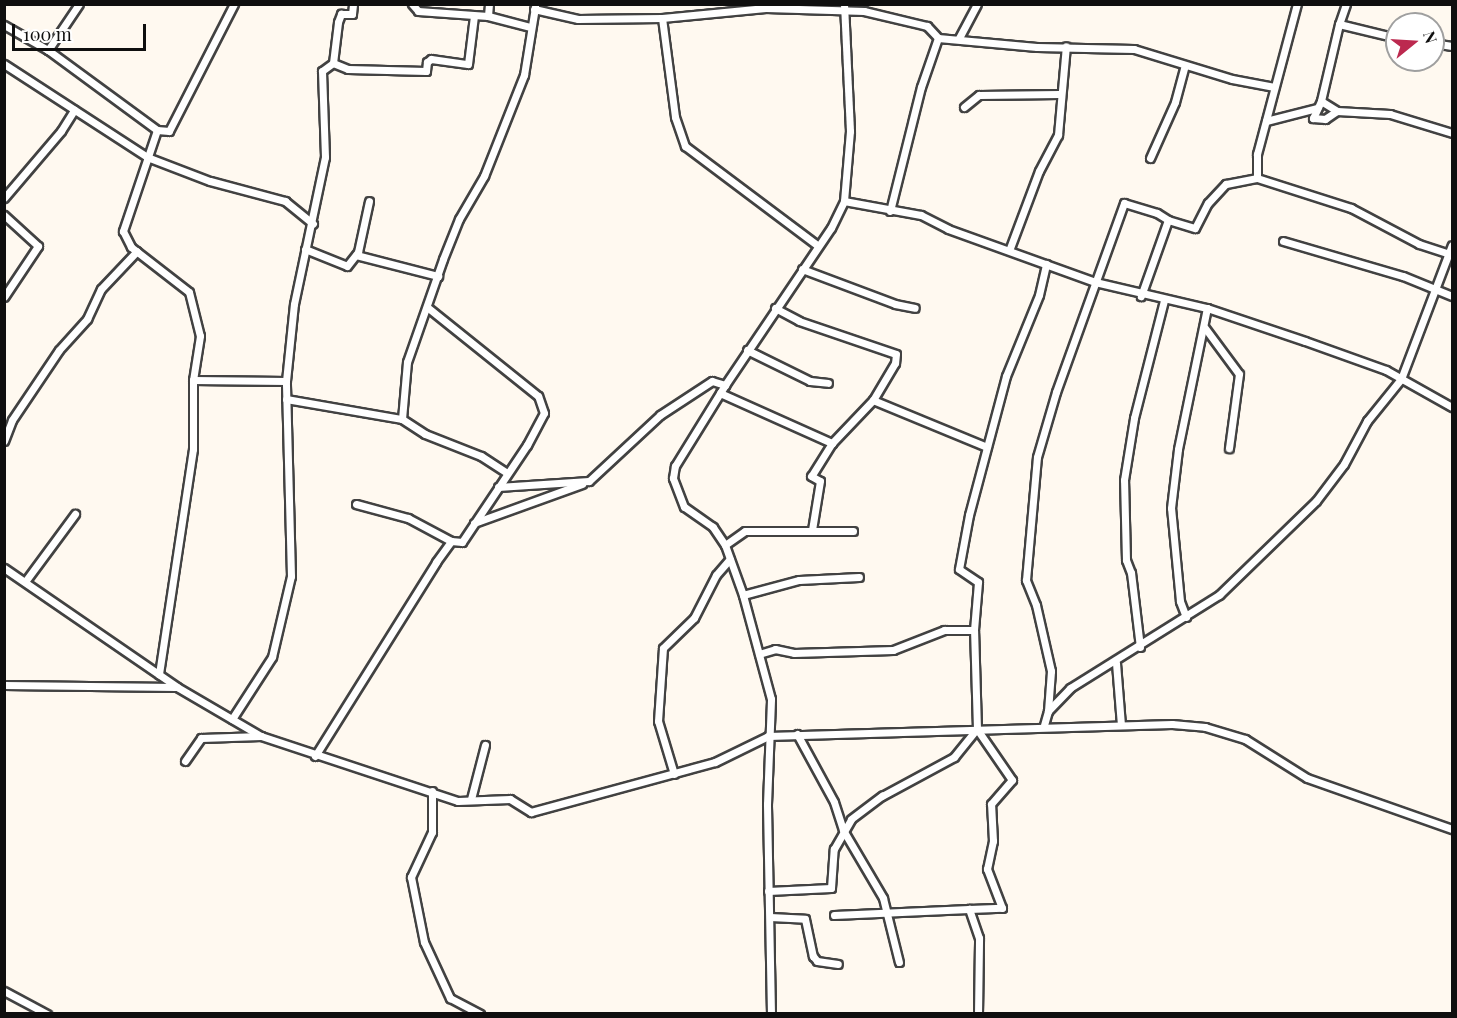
<!DOCTYPE html>
<html>
<head>
<meta charset="utf-8">
<style>
	body { margin:0 }
	#map { position:relative; width:1457px; height:1018px; overflow:hidden; background:#fff9f0; font-family:"Playfair Display",serif }
	div>[style] { position:absolute }
	.roads { filter:drop-shadow(2px 0 #424242) drop-shadow(-2px 0 #424242) drop-shadow(0 2px #424242) drop-shadow(0 -2px #424242) }
	.minor>* { height:7px; margin:-3.5px; padding:0 3.5px; transform-origin:3.5px; border-radius:3.5px; background:#fff }
	span { translate:-50% -50%; white-space:nowrap; text-align:center; line-height:1.15; -webkit-text-stroke:6px #fff; paint-order:stroke }
	.frame { position:absolute; inset:0; border:6px solid #0f0f0f; pointer-events:none }
	.north { position:absolute; left:1385px; top:12px; width:60px; height:60px; box-sizing:border-box; background:#fff; border:2px solid #9f9f9f; border-radius:50%; rotate:72deg; font-size:16px; font-weight:700; line-height:24px; text-align:center; color:#0f0f0f }
	.north::after { content:''; display:block; margin:auto; width:21px; height:27px; background:#bc294f; clip-path:polygon(50% 0,100% 100%,50% 72%,0 100%) }
	.scale { position:absolute; left:12px; top:24px; width:134px; height:27px; box-sizing:border-box; border:3px solid #0f0f0f; border-top:0; padding-left:8px; font-size:18px; line-height:21px; white-space:nowrap; color:#0f0f0f; -webkit-text-stroke:4px #fff; paint-order:stroke }
</style>
</head>
<body>
<div id="map">
	<div class="roads">
		<div class="minor">
			<div style="left:412px;top:4px;width:9px;rotate:49deg"></div>
			<div style="left:418px;top:11px;width:70px;rotate:4.1deg"></div>
			<div style="left:489px;top:4px;width:12px;rotate:95deg"></div>
			<div style="left:488px;top:16px;width:43px;rotate:14.7deg"></div>
			<div style="left:1346px;top:4px;width:21px;rotate:109deg"></div>
			<div style="left:1339px;top:24px;width:60px;rotate:13.6deg"></div>
			<div style="left:534px;top:9px;width:45px;rotate:12.8deg"></div>
			<div style="left:578px;top:19px;width:84px;rotate:-0.7deg"></div>
			<div style="left:662px;top:18px;width:104px;rotate:-5.5deg"></div>
			<div style="left:766px;top:8px;width:98px;rotate:1.8deg"></div>
			<div style="left:864px;top:11px;width:65px;rotate:13.4deg"></div>
			<div style="left:927px;top:26px;width:16px;rotate:47deg"></div>
			<div style="left:938px;top:38px;width:99px;rotate:5.2deg"></div>
			<div style="left:1037px;top:47px;width:97px;rotate:1.2deg"></div>
			<div style="left:1134px;top:49px;width:102px;rotate:17deg"></div>
			<div style="left:1232px;top:79px;width:43px;rotate:10.8deg"></div>
			<div style="left:662px;top:18px;width:100px;rotate:82.5deg"></div>
			<div style="left:675px;top:117px;width:31px;rotate:71deg"></div>
			<div style="left:685px;top:146px;width:166px;rotate:36.9deg"></div>
			<div style="left:1339px;top:24px;width:79px;rotate:103.2deg"></div>
			<div style="left:1321px;top:101px;width:19px;rotate:115deg"></div>
			<div style="left:1313px;top:118px;width:12px;rotate:5deg"></div>
			<div style="left:1325px;top:119px;width:14px;rotate:-34deg"></div>
			<div style="left:1337px;top:111px;width:53px;rotate:3.2deg"></div>
			<div style="left:1390px;top:114px;width:65px;rotate:17deg"></div>
			<div style="left:4px;top:25px;width:51px;rotate:29.6deg"></div>
			<div style="left:48px;top:50px;width:135px;rotate:36.3deg"></div>
			<div style="left:157px;top:130px;width:107px;rotate:108.6deg"></div>
			<div style="left:123px;top:231px;width:18px;rotate:63deg"></div>
			<div style="left:131px;top:247px;width:73px;rotate:37.8deg"></div>
			<div style="left:189px;top:292px;width:45px;rotate:76deg"></div>
			<div style="left:200px;top:336px;width:45px;rotate:99deg"></div>
			<div style="left:193px;top:380px;width:69px;rotate:90deg"></div>
			<div style="left:193px;top:449px;width:228px;rotate:98.6deg"></div>
			<div style="left:959px;top:38px;width:38px;rotate:-62deg"></div>
			<div style="left:1433px;top:43px;width:19px;rotate:9deg"></div>
			<div style="left:48px;top:50px;width:55px;rotate:-56deg"></div>
			<div style="left:333px;top:63px;width:16px;rotate:22deg"></div>
			<div style="left:348px;top:69px;width:78px;rotate:1.5deg"></div>
			<div style="left:426px;top:71px;width:9px;rotate:-84deg"></div>
			<div style="left:427px;top:62px;width:5px;rotate:-37deg"></div>
			<div style="left:431px;top:59px;width:37px;rotate:8deg"></div>
			<div style="left:468px;top:64px;width:48px;rotate:-82.9deg"></div>
			<div style="left:4px;top:64px;width:171px;rotate:33deg"></div>
			<div style="left:147px;top:157px;width:67px;rotate:20.9deg"></div>
			<div style="left:210px;top:181px;width:78px;rotate:14.9deg"></div>
			<div style="left:285px;top:201px;width:36px;rotate:39deg"></div>
			<div style="left:1321px;top:101px;width:19px;rotate:32deg"></div>
			<div style="left:964px;top:107px;width:19px;rotate:-39deg"></div>
			<div style="left:979px;top:95px;width:80px;rotate:-0.7deg"></div>
			<div style="left:1266px;top:121px;width:53px;rotate:-14.3deg"></div>
			<div style="left:157px;top:130px;width:12px;rotate:5deg"></div>
			<div style="left:169px;top:131px;width:143px;rotate:-62.9deg"></div>
			<div style="left:1150px;top:158px;width:61px;rotate:-65.9deg"></div>
			<div style="left:1175px;top:102px;width:38px;rotate:-75deg"></div>
			<div style="left:1257px;top:178px;width:99px;rotate:17.7deg"></div>
			<div style="left:1351px;top:208px;width:77px;rotate:27.9deg"></div>
			<div style="left:1419px;top:244px;width:29px;rotate:18deg"></div>
			<div style="left:4px;top:198px;width:88px;rotate:-49.6deg"></div>
			<div style="left:61px;top:131px;width:25px;rotate:-58deg"></div>
			<div style="left:844px;top:201px;width:78px;rotate:10.3deg"></div>
			<div style="left:921px;top:215px;width:30px;rotate:27deg"></div>
			<div style="left:948px;top:229px;width:156px;rotate:19.8deg"></div>
			<div style="left:1095px;top:282px;width:115px;rotate:13.1deg"></div>
			<div style="left:1207px;top:308px;width:103px;rotate:18.6deg"></div>
			<div style="left:1305px;top:341px;width:86px;rotate:19.7deg"></div>
			<div style="left:1386px;top:370px;width:76px;rotate:29.3deg"></div>
			<div style="left:890px;top:211px;width:128px;rotate:-76deg"></div>
			<div style="left:921px;top:87px;width:52px;rotate:-70.9deg"></div>
			<div style="left:4px;top:215px;width:46px;rotate:42.4deg"></div>
			<div style="left:38px;top:246px;width:61px;rotate:123.7deg"></div>
			<div style="left:1168px;top:220px;width:28px;rotate:17deg"></div>
			<div style="left:1195px;top:228px;width:28px;rotate:-63deg"></div>
			<div style="left:1208px;top:203px;width:26px;rotate:-47deg"></div>
			<div style="left:1226px;top:184px;width:32px;rotate:-11deg"></div>
			<div style="left:1257px;top:178px;width:24px;rotate:-90deg"></div>
			<div style="left:1257px;top:154px;width:155px;rotate:-75.1deg"></div>
			<div style="left:1283px;top:241px;width:125px;rotate:16.3deg"></div>
			<div style="left:1403px;top:276px;width:53px;rotate:22.2deg"></div>
			<div style="left:1010px;top:248px;width:82px;rotate:-69.4deg"></div>
			<div style="left:1039px;top:171px;width:41px;rotate:-62.2deg"></div>
			<div style="left:1058px;top:135px;width:89px;rotate:-84.9deg"></div>
			<div style="left:305px;top:249px;width:45px;rotate:22deg"></div>
			<div style="left:347px;top:266px;width:18px;rotate:-52deg"></div>
			<div style="left:358px;top:252px;width:52px;rotate:-77.8deg"></div>
			<div style="left:356px;top:255px;width:85px;rotate:14.4deg"></div>
			<div style="left:802px;top:269px;width:99px;rotate:20.6deg"></div>
			<div style="left:895px;top:304px;width:20px;rotate:11deg"></div>
			<div style="left:775px;top:308px;width:27px;rotate:28deg"></div>
			<div style="left:799px;top:321px;width:102px;rotate:18.8deg"></div>
			<div style="left:896px;top:354px;width:9px;rotate:96deg"></div>
			<div style="left:895px;top:363px;width:43px;rotate:120.7deg"></div>
			<div style="left:873px;top:400px;width:59px;rotate:133.6deg"></div>
			<div style="left:832px;top:443px;width:39px;rotate:122deg"></div>
			<div style="left:811px;top:476px;width:10px;rotate:29deg"></div>
			<div style="left:820px;top:481px;width:50px;rotate:99.3deg"></div>
			<div style="left:1205px;top:328px;width:57px;rotate:53.5deg"></div>
			<div style="left:1239px;top:374px;width:75px;rotate:97.7deg"></div>
			<div style="left:747px;top:350px;width:70px;rotate:26.2deg"></div>
			<div style="left:810px;top:381px;width:18px;rotate:6deg"></div>
			<div style="left:193px;top:380px;width:93px;rotate:0.6deg"></div>
			<div style="left:286px;top:381px;width:77px;rotate:-84.1deg"></div>
			<div style="left:294px;top:304px;width:150px;rotate:-78.1deg"></div>
			<div style="left:325px;top:157px;width:86px;rotate:-92deg"></div>
			<div style="left:322px;top:71px;width:14px;rotate:-36deg"></div>
			<div style="left:333px;top:63px;width:41px;rotate:-83deg"></div>
			<div style="left:338px;top:22px;width:9px;rotate:-69deg"></div>
			<div style="left:341px;top:14px;width:11px"></div>
			<div style="left:352px;top:14px;width:10px;rotate:-84deg"></div>
			<div style="left:720px;top:393px;width:123px;rotate:24.1deg"></div>
			<div style="left:286px;top:399px;width:118px;rotate:9.8deg"></div>
			<div style="left:402px;top:419px;width:27px;rotate:33deg"></div>
			<div style="left:425px;top:434px;width:60px;rotate:21.4deg"></div>
			<div style="left:481px;top:456px;width:30px;rotate:33deg"></div>
			<div style="left:873px;top:400px;width:123px;rotate:22.4deg"></div>
			<div style="left:402px;top:419px;width:57px;rotate:-85deg"></div>
			<div style="left:407px;top:362px;width:109px;rotate:-70.7deg"></div>
			<div style="left:443px;top:259px;width:43px;rotate:-68.2deg"></div>
			<div style="left:459px;top:219px;width:50px;rotate:-59.8deg"></div>
			<div style="left:484px;top:176px;width:109px;rotate:-68.4deg"></div>
			<div style="left:524px;top:75px;width:69px;rotate:-80.8deg"></div>
			<div style="left:4px;top:441px;width:22px;rotate:-69deg"></div>
			<div style="left:12px;top:420px;width:84px;rotate:-56.1deg"></div>
			<div style="left:59px;top:350px;width:42px;rotate:-47.9deg"></div>
			<div style="left:87px;top:319px;width:33px;rotate:-65deg"></div>
			<div style="left:101px;top:289px;width:52px;rotate:-46.5deg"></div>
			<div style="left:498px;top:487px;width:91px;rotate:-3.8deg"></div>
			<div style="left:589px;top:481px;width:97px;rotate:-42.9deg"></div>
			<div style="left:660px;top:415px;width:62px;rotate:-33.2deg"></div>
			<div style="left:712px;top:381px;width:14px;rotate:17deg"></div>
			<div style="left:356px;top:504px;width:54px;rotate:15.1deg"></div>
			<div style="left:408px;top:518px;width:49px;rotate:28.1deg"></div>
			<div style="left:474px;top:523px;width:115px;rotate:-19.9deg"></div>
			<div style="left:725px;top:545px;width:24px;rotate:-35deg"></div>
			<div style="left:745px;top:531px;width:108px"></div>
			<div style="left:4px;top:568px;width:210px;rotate:34.5deg"></div>
			<div style="left:177px;top:687px;width:97px;rotate:30.3deg"></div>
			<div style="left:261px;top:736px;width:207px;rotate:18.3deg"></div>
			<div style="left:458px;top:801px;width:52px;rotate:-2.2deg"></div>
			<div style="left:510px;top:799px;width:25px;rotate:32deg"></div>
			<div style="left:531px;top:812px;width:191px;rotate:-15.2deg"></div>
			<div style="left:715px;top:762px;width:59px;rotate:-26.1deg"></div>
			<div style="left:768px;top:736px;width:404px;rotate:-1.7deg"></div>
			<div style="left:1172px;top:724px;width:33px;rotate:5deg"></div>
			<div style="left:1205px;top:727px;width:42px;rotate:16.7deg"></div>
			<div style="left:1245px;top:739px;width:73px;rotate:32.2deg"></div>
			<div style="left:1307px;top:778px;width:154px;rotate:19.4deg"></div>
			<div style="left:27px;top:579px;width:81px;rotate:-53.6deg"></div>
			<div style="left:743px;top:595px;width:58px;rotate:-15deg"></div>
			<div style="left:799px;top:580px;width:60px;rotate:-2.9deg"></div>
			<div style="left:1186px;top:617px;width:17px;rotate:-111deg"></div>
			<div style="left:1180px;top:601px;width:93px;rotate:-95.5deg"></div>
			<div style="left:1171px;top:508px;width:59px;rotate:-83.2deg"></div>
			<div style="left:1178px;top:449px;width:144px;rotate:-78.4deg"></div>
			<div style="left:1140px;top:647px;width:75px;rotate:-96.9deg"></div>
			<div style="left:1131px;top:573px;width:14px;rotate:-111deg"></div>
			<div style="left:1126px;top:560px;width:80px;rotate:-91.4deg"></div>
			<div style="left:1124px;top:480px;width:63px;rotate:-80.8deg"></div>
			<div style="left:1134px;top:418px;width:122px;rotate:-75.7deg"></div>
			<div style="left:759px;top:654px;width:17px;rotate:-17deg"></div>
			<div style="left:775px;top:649px;width:19px;rotate:12deg"></div>
			<div style="left:794px;top:653px;width:99px;rotate:-1.7deg"></div>
			<div style="left:893px;top:650px;width:55px;rotate:-21.4deg"></div>
			<div style="left:944px;top:630px;width:30px"></div>
			<div style="left:1116px;top:663px;width:62px;rotate:85.4deg"></div>
			<div style="left:4px;top:685px;width:172px;rotate:0.7deg"></div>
			<div style="left:1048px;top:711px;width:40px;rotate:-85.7deg"></div>
			<div style="left:1051px;top:671px;width:68px;rotate:-102.8deg"></div>
			<div style="left:1036px;top:605px;width:27px;rotate:-112deg"></div>
			<div style="left:1026px;top:580px;width:123px;rotate:-84.9deg"></div>
			<div style="left:1037px;top:457px;width:68px;rotate:-73.7deg"></div>
			<div style="left:1056px;top:392px;width:201px;rotate:-70.2deg"></div>
			<div style="left:1124px;top:203px;width:34px;rotate:17deg"></div>
			<div style="left:1157px;top:213px;width:13px;rotate:32deg"></div>
			<div style="left:1168px;top:220px;width:81px;rotate:109.6deg"></div>
			<div style="left:232px;top:719px;width:74px;rotate:-57.2deg"></div>
			<div style="left:272px;top:657px;width:83px;rotate:-76.8deg"></div>
			<div style="left:291px;top:576px;width:195px;rotate:-91.5deg"></div>
			<div style="left:1044px;top:725px;width:15px;rotate:-74deg"></div>
			<div style="left:1048px;top:711px;width:32px;rotate:-46deg"></div>
			<div style="left:1070px;top:688px;width:176px;rotate:-32deg"></div>
			<div style="left:1219px;top:595px;width:135px;rotate:-44.1deg"></div>
			<div style="left:1316px;top:501px;width:46px;rotate:-52.9deg"></div>
			<div style="left:1344px;top:464px;width:49px;rotate:-61.9deg"></div>
			<div style="left:1367px;top:421px;width:54px;rotate:-51deg"></div>
			<div style="left:1401px;top:379px;width:143px;rotate:-69.2deg"></div>
			<div style="left:797px;top:734px;width:77px;rotate:61.4deg"></div>
			<div style="left:834px;top:802px;width:29px;rotate:72deg"></div>
			<div style="left:843px;top:830px;width:79px;rotate:59.5deg"></div>
			<div style="left:883px;top:898px;width:66px;rotate:76deg"></div>
			<div style="left:315px;top:756px;width:229px;rotate:-58deg"></div>
			<div style="left:436px;top:562px;width:26px;rotate:-54deg"></div>
			<div style="left:451px;top:541px;width:11px;rotate:5deg"></div>
			<div style="left:462px;top:542px;width:117px;rotate:-56.2deg"></div>
			<div style="left:527px;top:445px;width:36px;rotate:-62deg"></div>
			<div style="left:544px;top:413px;width:18px;rotate:-109deg"></div>
			<div style="left:538px;top:396px;width:141px;rotate:-141.3deg"></div>
			<div style="left:185px;top:761px;width:28px;rotate:-55deg"></div>
			<div style="left:201px;top:738px;width:60px;rotate:-1.9deg"></div>
			<div style="left:674px;top:774px;width:55px;rotate:-106.8deg"></div>
			<div style="left:658px;top:721px;width:73px;rotate:-86.1deg"></div>
			<div style="left:663px;top:648px;width:43px;rotate:-44.1deg"></div>
			<div style="left:694px;top:618px;width:48px;rotate:-62.9deg"></div>
			<div style="left:716px;top:575px;width:21px;rotate:-49deg"></div>
			<div style="left:432px;top:791px;width:41px;rotate:90deg"></div>
			<div style="left:432px;top:832px;width:50px;rotate:115deg"></div>
			<div style="left:411px;top:877px;width:66px;rotate:78.7deg"></div>
			<div style="left:424px;top:942px;width:62px;rotate:65.1deg"></div>
			<div style="left:450px;top:998px;width:34px;rotate:28deg"></div>
			<div style="left:471px;top:799px;width:56px;rotate:-75.5deg"></div>
			<div style="left:768px;top:891px;width:63px;rotate:-2.7deg"></div>
			<div style="left:831px;top:888px;width:39px;rotate:-86deg"></div>
			<div style="left:834px;top:849px;width:34px;rotate:-60deg"></div>
			<div style="left:851px;top:819px;width:39px;rotate:-37deg"></div>
			<div style="left:882px;top:796px;width:82px;rotate:-28.4deg"></div>
			<div style="left:954px;top:757px;width:36px;rotate:-51deg"></div>
			<div style="left:834px;top:915px;width:135px;rotate:-2.5deg"></div>
			<div style="left:770px;top:917px;width:35px;rotate:3deg"></div>
			<div style="left:805px;top:919px;width:38px;rotate:78deg"></div>
			<div style="left:813px;top:956px;width:6px;rotate:51deg"></div>
			<div style="left:817px;top:961px;width:21px;rotate:8deg"></div>
			<div style="left:4px;top:991px;width:49px;rotate:28.1deg"></div>
			<div style="left:771px;top:1014px;width:210px;rotate:-91.1deg"></div>
			<div style="left:767px;top:804px;width:105px;rotate:-87.8deg"></div>
			<div style="left:771px;top:699px;width:108px;rotate:-105.1deg"></div>
			<div style="left:743px;top:595px;width:53px;rotate:-109.8deg"></div>
			<div style="left:725px;top:545px;width:22px;rotate:-124deg"></div>
			<div style="left:713px;top:527px;width:35px;rotate:-145deg"></div>
			<div style="left:684px;top:507px;width:31px;rotate:-111deg"></div>
			<div style="left:673px;top:478px;width:12px;rotate:-81deg"></div>
			<div style="left:675px;top:466px;width:95px;rotate:-58.3deg"></div>
			<div style="left:725px;top:385px;width:189px;rotate:-56deg"></div>
			<div style="left:831px;top:228px;width:30px;rotate:-64deg"></div>
			<div style="left:844px;top:201px;width:70px;rotate:-85.1deg"></div>
			<div style="left:850px;top:131px;width:127px;rotate:-92.7deg"></div>
			<div style="left:978px;top:1014px;width:76px;rotate:-89.2deg"></div>
			<div style="left:979px;top:938px;width:31px;rotate:-109deg"></div>
			<div style="left:969px;top:909px;width:33px;rotate:-2deg"></div>
			<div style="left:1002px;top:908px;width:42px;rotate:-111deg"></div>
			<div style="left:987px;top:869px;width:29px;rotate:-78deg"></div>
			<div style="left:993px;top:841px;width:37px;rotate:-93deg"></div>
			<div style="left:991px;top:804px;width:32px;rotate:-49deg"></div>
			<div style="left:1012px;top:780px;width:62px;rotate:-124.5deg"></div>
			<div style="left:977px;top:729px;width:99px;rotate:-91.7deg"></div>
			<div style="left:974px;top:630px;width:48px;rotate:-85.2deg"></div>
			<div style="left:978px;top:582px;width:23px;rotate:-146deg"></div>
			<div style="left:959px;top:569px;width:55px;rotate:-79.5deg"></div>
			<div style="left:969px;top:515px;width:144px;rotate:-75.1deg"></div>
			<div style="left:1006px;top:376px;width:87px;rotate:-67.8deg"></div>
			<div style="left:1039px;top:295px;width:32px;rotate:-77deg"></div>
		</div>
	</div>
	<div class="frame"></div>
	<div class="north">N</div>
	<div class="scale">100 m</div>
</div>
</body>
</html>
